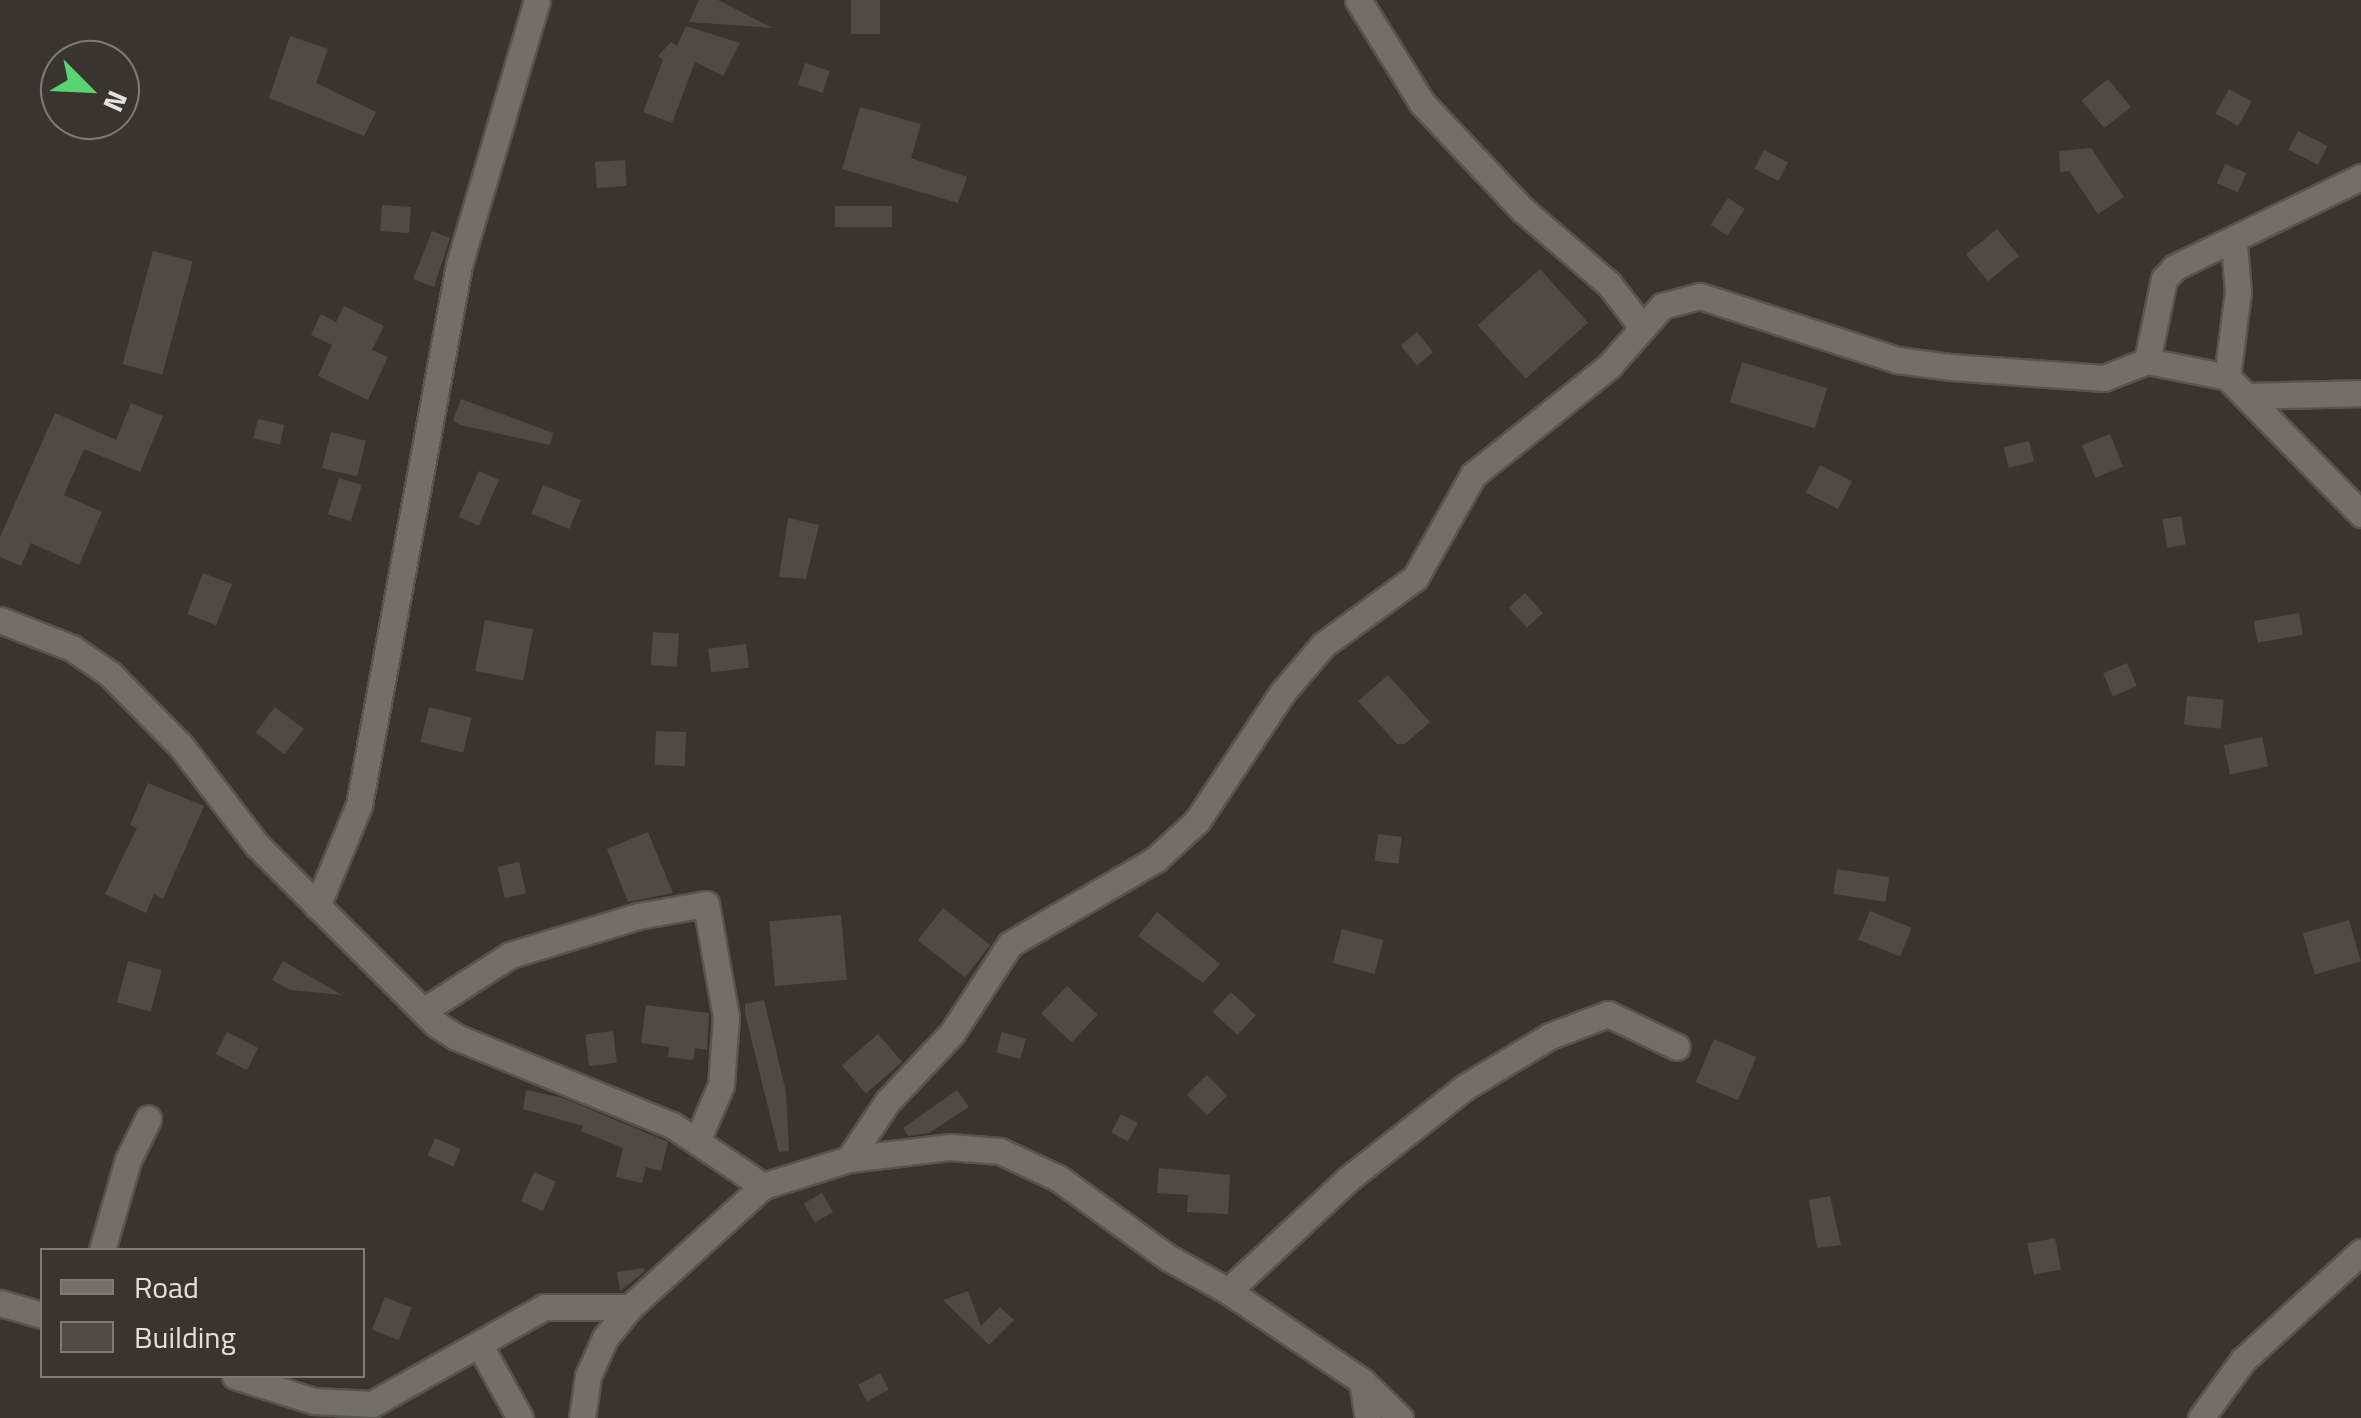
<!DOCTYPE html>
<html>
<head>
<meta charset="utf-8">
<style>
	body { margin:0 }
	#map { position:relative; width:2361px; height:1418px; overflow:hidden; background:#393430; font-family:"Titillium Web",sans-serif }
	div>[style] { position:absolute }
	.building>* { inset:0; background:#504a47; transform-origin:0 0 }
	.roads { filter:drop-shadow(2px 0 #57534f) drop-shadow(-2px 0 #57534f) drop-shadow(0 2px #57534f) drop-shadow(0 -2px #57534f) }
	.street>* { height:25px; margin:-12.5px; padding:0 12.5px; transform-origin:12.5px; border-radius:12.5px; background:#736e69 }
	span { translate:-50% -50%; white-space:nowrap; text-align:center; line-height:1.15; -webkit-text-stroke:10px #393430; paint-order:stroke }
	.legend { position:absolute; left:40px; top:1248px; width:325px; height:130px; box-sizing:border-box; background:#393430; border:2px solid #7d7975; margin:0; padding:12px 18px; list-style:none; font-size:30px; color:#e3e0dd }
	.legend li { display:flex; align-items:center; gap:20px; height:50px }
	.legend b { width:50px; border:2px solid #7d7975 }
	.north { position:absolute; left:40px; top:40px; width:100px; height:100px; box-sizing:border-box; background:#393430; border:2px solid #7d7975; border-radius:50%; rotate:114deg; font-size:28px; font-weight:700; line-height:40px; text-align:center; color:#e3e0dd }
	.north::after { content:''; display:block; margin:auto; width:35px; height:45px; background:#58d570; clip-path:polygon(50% 0,100% 100%,50% 72%,0 100%) }
</style>
</head>
<body>
<div id="map">
	<div class="building">
		<div style="clip-path:polygon(699px 0,718px 0,773px 28px,689px 22px)"></div>
		<div style="left:851px;top:0;width:29px;height:34px"></div>
		<div style="clip-path:polygon(686px 26px,740px 43px,723px 76px,695px 62px,672px 123px,643px 112px,663px 60px,658px 56px,671px 42px,677px 46px)"></div>
		<div style="clip-path:polygon(290px 36px,328px 49px,316px 83px,376px 112px,364px 136px,269px 98px)"></div>
		<div style="left:805px;top:63px;width:26px;height:23px;rotate:18deg"></div>
		<div style="left:2108px;top:79px;width:36px;height:34px;rotate:51deg"></div>
		<div style="left:2229px;top:89px;width:26px;height:28px;rotate:29deg"></div>
		<div style="clip-path:polygon(860px 107px,921px 124px,911px 158px,967px 177px,958px 203px,842px 169px)"></div>
		<div style="left:2298px;top:131px;width:33px;height:21px;rotate:27deg"></div>
		<div style="clip-path:polygon(2091px 148px,2124px 197px,2098px 214px,2069px 171px,2060px 172px,2059px 151px)"></div>
		<div style="left:1764px;top:150px;width:27px;height:21px;rotate:27deg"></div>
		<div style="left:625px;top:160px;width:26px;height:30px;rotate:86deg"></div>
		<div style="left:2225px;top:164px;width:23px;height:21px;rotate:23deg"></div>
		<div style="left:1728px;top:198px;width:20px;height:32px;rotate:33deg"></div>
		<div style="left:382px;top:205px;width:29px;height:26px;rotate:4deg"></div>
		<div style="left:835px;top:206px;width:57px;height:21px"></div>
		<div style="left:1997px;top:229px;width:35px;height:40px;rotate:51deg"></div>
		<div style="clip-path:polygon(432px 231px,450px 238px,434px 287px,413px 279px)"></div>
		<div style="left:153px;top:251px;width:41px;height:117px;rotate:15deg"></div>
		<div style="left:1540px;top:269px;width:72px;height:84px;rotate:48deg"></div>
		<div style="clip-path:polygon(344px 306px,384px 326px,372px 350px,388px 357px,368px 400px,318px 376px,332px 345px,311px 335px,321px 314px,336px 322px)"></div>
		<div style="left:1417px;top:332px;width:26px;height:21px;rotate:51deg"></div>
		<div style="left:1742px;top:362px;width:89px;height:42px;rotate:17deg"></div>
		<div style="clip-path:polygon(461px 399px,553px 433px,550px 445px,460px 425px,453px 420px)"></div>
		<div style="clip-path:polygon(131px 403px,163px 416px,140px 472px,84px 449px,64px 495px,102px 512px,79px 565px,31px 543px,21px 566px,0 557px,0 537px,55px 413px,116px 440px)"></div>
		<div style="left:258px;top:419px;width:27px;height:20px;rotate:13deg"></div>
		<div style="left:331px;top:432px;width:36px;height:37px;rotate:14deg"></div>
		<div style="left:2110px;top:434px;width:35px;height:30px;rotate:68deg"></div>
		<div style="left:2029px;top:441px;width:21px;height:26px;rotate:76deg"></div>
		<div style="left:1820px;top:465px;width:36px;height:31px;rotate:27deg"></div>
		<div style="left:479px;top:471px;width:22px;height:50px;rotate:24deg"></div>
		<div style="left:339px;top:478px;width:24px;height:38px;rotate:17deg"></div>
		<div style="left:543px;top:485px;width:41px;height:31px;rotate:22deg"></div>
		<div style="left:2181px;top:516px;width:29px;height:19px;rotate:80deg"></div>
		<div style="clip-path:polygon(788px 518px,819px 525px,806px 579px,779px 577px)"></div>
		<div style="left:203px;top:573px;width:31px;height:44px;rotate:21deg"></div>
		<div style="left:1525px;top:593px;width:27px;height:22px;rotate:48deg"></div>
		<div style="left:2299px;top:613px;width:22px;height:46px;rotate:80deg"></div>
		<div style="left:485px;top:620px;width:49px;height:52px;rotate:11deg"></div>
		<div style="left:653px;top:632px;width:26px;height:33px;rotate:4deg"></div>
		<div style="left:746px;top:644px;width:24px;height:38px;rotate:83deg"></div>
		<div style="left:2127px;top:663px;width:25px;height:26px;rotate:67deg"></div>
		<div style="clip-path:polygon(1388px 675px,1430px 722px,1405px 744px,1397px 744px,1358px 701px)"></div>
		<div style="left:2187px;top:696px;width:37px;height:29px;rotate:6deg"></div>
		<div style="left:275px;top:707px;width:36px;height:32px;rotate:37deg"></div>
		<div style="left:429px;top:707px;width:44px;height:36px;rotate:14deg"></div>
		<div style="left:656px;top:731px;width:30px;height:34px;rotate:2deg"></div>
		<div style="left:2262px;top:737px;width:30px;height:39px;rotate:78deg"></div>
		<div style="clip-path:polygon(148px 783px,204px 806px,163px 899px,154px 894px,146px 913px,105px 894px,137px 828px,130px 825px)"></div>
		<div style="clip-path:polygon(648px 832px,673px 893px,628px 902px,607px 849px)"></div>
		<div style="left:1378px;top:834px;width:24px;height:27px;rotate:7deg"></div>
		<div style="left:519px;top:862px;width:32px;height:22px;rotate:77deg"></div>
		<div style="left:1837px;top:869px;width:53px;height:25px;rotate:9deg"></div>
		<div style="left:943px;top:908px;width:60px;height:41px;rotate:38deg"></div>
		<div style="left:1870px;top:911px;width:45px;height:31px;rotate:22deg"></div>
		<div style="clip-path:polygon(1157px 912px,1220px 964px,1203px 983px,1138px 936px)"></div>
		<div style="left:841px;top:915px;width:65px;height:72px;rotate:85deg"></div>
		<div style="left:2349px;top:920px;width:43px;height:48px;rotate:74deg"></div>
		<div style="left:1342px;top:929px;width:43px;height:35px;rotate:15deg"></div>
		<div style="left:128px;top:961px;width:35px;height:43px;rotate:15deg"></div>
		<div style="clip-path:polygon(283px 961px,342px 995px,290px 990px,272px 980px)"></div>
		<div style="left:1067px;top:986px;width:42px;height:38px;rotate:43deg"></div>
		<div style="left:1231px;top:992px;width:34px;height:27px;rotate:43deg"></div>
		<div style="clip-path:polygon(764px 1000px,786px 1092px,789px 1151px,779px 1152px,745px 1013px,745px 1004px)"></div>
		<div style="clip-path:polygon(646px 1005px,709px 1013px,707px 1050px,695px 1048px,693px 1060px,668px 1057px,669px 1047px,641px 1043px)"></div>
		<div style="left:613px;top:1031px;width:32px;height:28px;rotate:83deg"></div>
		<div style="left:227px;top:1032px;width:35px;height:25px;rotate:27deg"></div>
		<div style="left:1002px;top:1032px;width:25px;height:21px;rotate:16deg"></div>
		<div style="left:878px;top:1034px;width:37px;height:48px;rotate:49deg"></div>
		<div style="left:1714px;top:1039px;width:46px;height:47px;rotate:23deg"></div>
		<div style="left:1207px;top:1075px;width:29px;height:28px;rotate:46deg"></div>
		<div style="clip-path:polygon(526px 1090px,563px 1098px,668px 1142px,661px 1171px,646px 1167px,642px 1183px,616px 1177px,623px 1148px,581px 1131px,583px 1126px,523px 1109px)"></div>
		<div style="clip-path:polygon(957px 1090px,969px 1107px,929px 1133px,908px 1136px,903px 1128px)"></div>
		<div style="left:1121px;top:1114px;width:19px;height:21px;rotate:28deg"></div>
		<div style="left:435px;top:1138px;width:28px;height:19px;rotate:23deg"></div>
		<div style="clip-path:polygon(1159px 1168px,1230px 1175px,1228px 1214px,1187px 1212px,1188px 1195px,1157px 1193px)"></div>
		<div style="left:534px;top:1172px;width:24px;height:32px;rotate:24deg"></div>
		<div style="left:822px;top:1193px;width:22px;height:21px;rotate:60deg"></div>
		<div style="clip-path:polygon(1830px 1196px,1841px 1245px,1817px 1248px,1809px 1200px)"></div>
		<div style="left:2055px;top:1238px;width:32px;height:28px;rotate:79deg"></div>
		<div style="clip-path:polygon(644px 1268px,644px 1272px,620px 1291px,617px 1272px)"></div>
		<div style="clip-path:polygon(968px 1291px,981px 1326px,1000px 1307px,1014px 1320px,989px 1345px,943px 1300px)"></div>
		<div style="left:385px;top:1297px;width:29px;height:35px;rotate:22deg"></div>
		<div style="left:880px;top:1373px;width:19px;height:25px;rotate:62deg"></div>
	</div>
	<div class="roads">
		<div class="street">
			<div style="left:1358px;top:0;width:121px;rotate:58.1deg"></div>
			<div style="left:1422px;top:103px;width:147px;rotate:46.7deg"></div>
			<div style="left:1523px;top:210px;width:113px;rotate:40.7deg"></div>
			<div style="left:1609px;top:284px;width:54px;rotate:52.5deg"></div>
			<div style="left:2147px;top:361px;width:84px;rotate:-78.3deg"></div>
			<div style="left:2164px;top:279px;width:16px;rotate:-47deg"></div>
			<div style="left:2175px;top:267px;width:207px;rotate:-25.8deg"></div>
			<div style="left:2227px;top:377px;width:87px;rotate:-82.7deg"></div>
			<div style="left:2238px;top:291px;width:47px;rotate:-94.9deg"></div>
			<div style="left:2247px;top:396px;width:114px;rotate:-1.5deg"></div>
			<div style="left:0;top:620px;width:77px;rotate:21.3deg"></div>
			<div style="left:72px;top:648px;width:46px;rotate:34.4deg"></div>
			<div style="left:110px;top:674px;width:101px;rotate:45.4deg"></div>
			<div style="left:181px;top:746px;width:125px;rotate:52.5deg"></div>
			<div style="left:257px;top:845px;width:253px;rotate:45deg"></div>
			<div style="left:436px;top:1024px;width:24px;rotate:33deg"></div>
			<div style="left:456px;top:1037px;width:233px;rotate:22.2deg"></div>
			<div style="left:672px;top:1125px;width:110px;rotate:33.8deg"></div>
			<div style="left:763px;top:1186px;width:90px;rotate:-17.4deg"></div>
			<div style="left:849px;top:1159px;width:102px;rotate:-6.8deg"></div>
			<div style="left:950px;top:1147px;width:50px;rotate:4.6deg"></div>
			<div style="left:1000px;top:1151px;width:64px;rotate:25deg"></div>
			<div style="left:1058px;top:1178px;width:135px;rotate:35.9deg"></div>
			<div style="left:1167px;top:1257px;width:70px;rotate:29.1deg"></div>
			<div style="left:1228px;top:1291px;width:161px;rotate:33.9deg"></div>
			<div style="left:1362px;top:1381px;width:53px;rotate:44.2deg"></div>
			<div style="left:317px;top:906px;width:109px;rotate:-67.4deg"></div>
			<div style="left:359px;top:805px;width:549px;rotate:-79.51deg"></div>
			<div style="left:459px;top:265px;width:276px;rotate:-73.6deg"></div>
			<div style="left:426px;top:1009px;width:100px;rotate:-32.7deg"></div>
			<div style="left:510px;top:955px;width:134px;rotate:-16.9deg"></div>
			<div style="left:638px;top:916px;width:69px;rotate:-10deg"></div>
			<div style="left:706px;top:904px;width:115px;rotate:80deg"></div>
			<div style="left:726px;top:1017px;width:68px;rotate:94.2deg"></div>
			<div style="left:721px;top:1085px;width:61px;rotate:113.2deg"></div>
			<div style="left:849px;top:1159px;width:69px;rotate:-56.3deg"></div>
			<div style="left:887px;top:1102px;width:95px;rotate:-46.7deg"></div>
			<div style="left:952px;top:1033px;width:106px;rotate:-56.9deg"></div>
			<div style="left:1010px;top:944px;width:169px;rotate:-30.2deg"></div>
			<div style="left:1156px;top:859px;width:56px;rotate:-42.8deg"></div>
			<div style="left:1197px;top:821px;width:154px;rotate:-56.4deg"></div>
			<div style="left:1282px;top:693px;width:63px;rotate:-49.5deg"></div>
			<div style="left:1323px;top:645px;width:114px;rotate:-36.1deg"></div>
			<div style="left:1415px;top:578px;width:118px;rotate:-60.6deg"></div>
			<div style="left:1473px;top:475px;width:174px;rotate:-38.7deg"></div>
			<div style="left:1609px;top:366px;width:80px;rotate:-48.5deg"></div>
			<div style="left:1662px;top:306px;width:39px;rotate:-15deg"></div>
			<div style="left:1700px;top:296px;width:207px;rotate:18deg"></div>
			<div style="left:1897px;top:360px;width:53px;rotate:7.5deg"></div>
			<div style="left:1950px;top:367px;width:154px;rotate:4.1deg"></div>
			<div style="left:2104px;top:378px;width:46px;rotate:-21.6deg"></div>
			<div style="left:2147px;top:361px;width:82px;rotate:11.3deg"></div>
			<div style="left:2227px;top:377px;width:192px;rotate:45.6deg"></div>
			<div style="left:102px;top:1250px;width:94px;rotate:-73.9deg"></div>
			<div style="left:128px;top:1160px;width:46px;rotate:-64deg"></div>
			<div style="left:1228px;top:1291px;width:164px;rotate:-43deg"></div>
			<div style="left:1348px;top:1179px;width:149px;rotate:-38.2deg"></div>
			<div style="left:1465px;top:1087px;width:99px;rotate:-31deg"></div>
			<div style="left:1550px;top:1036px;width:62px;rotate:-20.8deg"></div>
			<div style="left:1608px;top:1014px;width:76px;rotate:25.6deg"></div>
			<div style="left:0;top:1303px;width:44px;rotate:15.9deg"></div>
			<div style="left:480px;top:1346px;width:82px;rotate:60.9deg"></div>
			<div style="left:235px;top:1376px;width:83px;rotate:17.6deg"></div>
			<div style="left:314px;top:1401px;width:58px;rotate:3deg"></div>
			<div style="left:372px;top:1404px;width:197px;rotate:-29.4deg"></div>
			<div style="left:544px;top:1307px;width:86px"></div>
			<div style="left:1362px;top:1381px;width:37px;rotate:81deg"></div>
			<div style="left:582px;top:1418px;width:42px;rotate:-81.9deg"></div>
			<div style="left:588px;top:1376px;width:42px;rotate:-65.9deg"></div>
			<div style="left:605px;top:1338px;width:40px;rotate:-51deg"></div>
			<div style="left:630px;top:1307px;width:180px;rotate:-42.3deg"></div>
			<div style="left:2201px;top:1418px;width:72px;rotate:-54.1deg"></div>
			<div style="left:2243px;top:1360px;width:160px;rotate:-42.5deg"></div>
		</div>
	</div>
	<ul class="legend">
	<li><b style="height:12px;background:#736e69"></b>Road</li>
	<li><b style="height:28px;background:#504a47"></b>Building</li>
	</ul>
	<div class="north">N</div>
</div>
</body>
</html>
